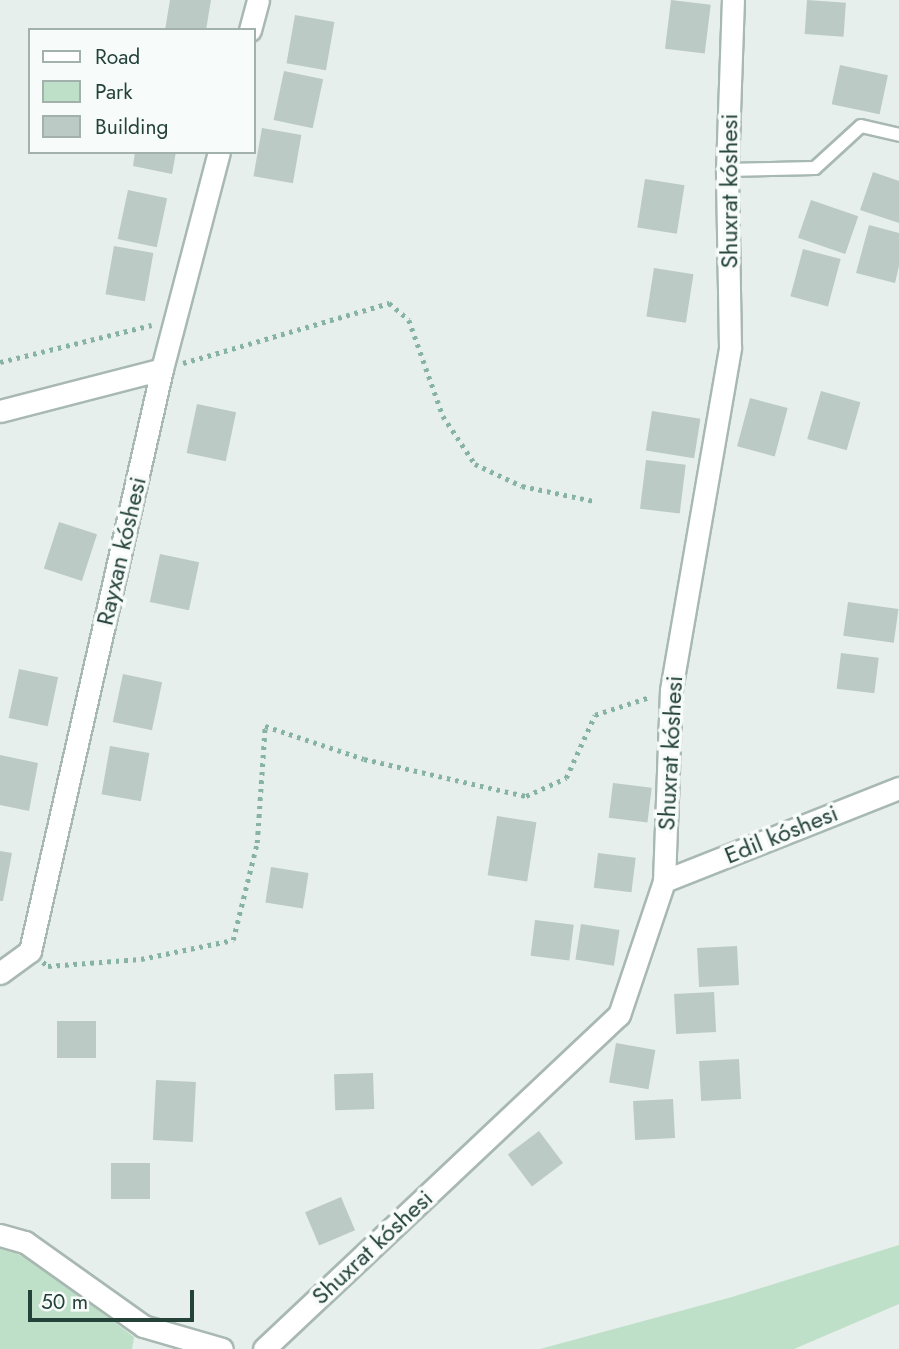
<!DOCTYPE html>
<html>
<head>
<meta charset="utf-8">
<style>
	body { margin:0 }
	#map { position:relative; width:899px; height:1349px; overflow:hidden; background:#e6efeb; font-family:Jost,sans-serif }
	div>[style] { position:absolute }
	.green>* { inset:0; background:#bfe0c8 }
	.building>* { inset:0; background:#bbcac4; transform-origin:0 0 }
	.path>* { height:4.5px; margin-top:-2.25px; transform-origin:0; background:repeating-linear-gradient(90deg,#86b3a5 0 3.5px,transparent 0 8.5px) }
	.roads { filter:drop-shadow(2px 0 #a8b8b2) drop-shadow(-2px 0 #a8b8b2) drop-shadow(0 2px #a8b8b2) drop-shadow(0 -2px #a8b8b2) }
	.service>* { height:12px; margin:-6px; padding:0 6px; transform-origin:6px; border-radius:6px; background:#fff }
	.minor>* { height:21px; margin:-10.5px; padding:0 10.5px; transform-origin:10.5px; border-radius:10.5px; background:#fff }
	span { translate:-50% -50%; white-space:nowrap; text-align:center; line-height:1.15; -webkit-text-stroke:7px #f7fbf9; paint-order:stroke }
	.street-label { font-size:24px; color:#24423a }
	.legend { position:absolute; left:28px; top:28px; width:228px; height:126px; box-sizing:border-box; background:#f7fbf9; border:2px solid #a3b1ad; margin:0; padding:9px 12px; list-style:none; font-size:21px; color:#24423a }
	.legend li { display:flex; align-items:center; gap:14px; height:35px }
	.legend b { width:35px; border:2px solid #a3b1ad }
	.scale { position:absolute; left:28px; top:1290px; width:166px; height:32px; box-sizing:border-box; border:4px solid #24423a; border-top:0; padding-left:9px; font-size:21px; line-height:24px; white-space:nowrap; color:#24423a; -webkit-text-stroke:5px #f7fbf9; paint-order:stroke }
</style>
</head>
<body>
<div id="map">
	<div class="green">
		<div style="clip-path:polygon(0 1245px,35px 1263px,134px 1337px,132px 1349px,0 1349px)"></div>
		<div style="clip-path:polygon(899px 1245px,899px 1304px,794px 1349px,540px 1349px,732px 1297px)"></div>
	</div>
	<div class="building">
		<div style="clip-path:polygon(170px 0,211px 0,206px 30px,165px 30px)"></div>
		<div style="left:671px;top:0;width:40px;height:49px;rotate:7deg"></div>
		<div style="left:807px;top:0;width:39px;height:34px;rotate:4deg"></div>
		<div style="left:295px;top:15px;width:40px;height:49px;rotate:10deg"></div>
		<div style="left:840px;top:65px;width:49px;height:40px;rotate:12deg"></div>
		<div style="left:284px;top:71px;width:40px;height:50px;rotate:12deg"></div>
		<div style="left:262px;top:128px;width:40px;height:49px;rotate:10deg"></div>
		<div style="clip-path:polygon(135px 152px,176px 152px,172px 174px,133px 166px)"></div>
		<div style="clip-path:polygon(873px 172px,899px 181px,899px 223px,860px 210px)"></div>
		<div style="left:645px;top:179px;width:40px;height:49px;rotate:9deg"></div>
		<div style="left:128px;top:190px;width:40px;height:50px;rotate:12deg"></div>
		<div style="left:811px;top:200px;width:50px;height:40px;rotate:19deg"></div>
		<div style="clip-path:polygon(869px 225px,899px 233px,899px 266px,895px 283px,856px 273px)"></div>
		<div style="left:114px;top:246px;width:40px;height:49px;rotate:10deg"></div>
		<div style="left:803px;top:249px;width:39px;height:49px;rotate:15deg"></div>
		<div style="left:654px;top:268px;width:40px;height:49px;rotate:9deg"></div>
		<div style="left:821px;top:391px;width:41px;height:50px;rotate:16deg"></div>
		<div style="left:750px;top:398px;width:39px;height:50px;rotate:15deg"></div>
		<div style="left:197px;top:404px;width:40px;height:50px;rotate:12deg"></div>
		<div style="left:652px;top:411px;width:49px;height:40px;rotate:9deg"></div>
		<div style="left:646px;top:460px;width:40px;height:49px;rotate:7deg"></div>
		<div style="left:59px;top:522px;width:40px;height:49px;rotate:18deg"></div>
		<div style="left:160px;top:554px;width:40px;height:49px;rotate:12deg"></div>
		<div style="left:848px;top:602px;width:51px;height:34px;rotate:8deg"></div>
		<div style="left:841px;top:653px;width:38px;height:36px;rotate:7deg"></div>
		<div style="left:19px;top:669px;width:40px;height:50px;rotate:12deg"></div>
		<div style="left:123px;top:674px;width:40px;height:49px;rotate:12deg"></div>
		<div style="left:110px;top:746px;width:40px;height:49px;rotate:10deg"></div>
		<div style="clip-path:polygon(0 755px,38px 763px,29px 811px,0 805px)"></div>
		<div style="left:613px;top:783px;width:39px;height:35px;rotate:7deg"></div>
		<div style="left:497px;top:816px;width:40px;height:60px;rotate:9deg"></div>
		<div style="clip-path:polygon(0 851px,12px 853px,3px 901px,0 901px)"></div>
		<div style="left:598px;top:853px;width:38px;height:35px;rotate:7deg"></div>
		<div style="left:271px;top:867px;width:38px;height:36px;rotate:9deg"></div>
		<div style="left:535px;top:920px;width:39px;height:36px;rotate:7deg"></div>
		<div style="left:581px;top:924px;width:39px;height:36px;rotate:9deg"></div>
		<div style="left:737px;top:946px;width:39px;height:40px;rotate:87deg"></div>
		<div style="left:714px;top:992px;width:40px;height:40px;rotate:87deg"></div>
		<div style="left:96px;top:1021px;width:37px;height:39px;rotate:90deg"></div>
		<div style="left:616px;top:1043px;width:40px;height:40px;rotate:10deg"></div>
		<div style="left:739px;top:1059px;width:40px;height:40px;rotate:87deg"></div>
		<div style="left:373px;top:1073px;width:36px;height:39px;rotate:88deg"></div>
		<div style="left:156px;top:1080px;width:40px;height:60px;rotate:3deg"></div>
		<div style="left:673px;top:1099px;width:39px;height:40px;rotate:87deg"></div>
		<div style="left:539px;top:1131px;width:40px;height:39px;rotate:53deg"></div>
		<div style="left:111px;top:1163px;width:39px;height:36px"></div>
		<div style="left:341px;top:1197px;width:36px;height:39px;rotate:67deg"></div>
	</div>
	<div class="path">
		<div style="left:0;top:362px;width:156px;rotate:-13.7deg"></div>
		<div style="left:183px;top:363px;width:215px;rotate:-16.2deg"></div>
		<div style="left:389px;top:303px;width:26px;rotate:40deg"></div>
		<div style="left:409px;top:320px;width:102px;rotate:70.5deg"></div>
		<div style="left:443px;top:416px;width:58px;rotate:56.3deg"></div>
		<div style="left:475px;top:464px;width:52px;rotate:25.1deg"></div>
		<div style="left:522px;top:486px;width:74px;rotate:11.8deg"></div>
		<div style="left:43px;top:962px;width:6px;rotate:39deg"></div>
		<div style="left:48px;top:966px;width:93px;rotate:-4.3deg"></div>
		<div style="left:141px;top:959px;width:94px;rotate:-11.7deg"></div>
		<div style="left:233px;top:940px;width:100px;rotate:-76.1deg"></div>
		<div style="left:257px;top:843px;width:117px;rotate:-86.1deg"></div>
		<div style="left:265px;top:726px;width:104px;rotate:18.4deg"></div>
		<div style="left:364px;top:759px;width:166px;rotate:12.9deg"></div>
		<div style="left:526px;top:796px;width:44px;rotate:-24.2deg"></div>
		<div style="left:566px;top:778px;width:69px;rotate:-65.3deg"></div>
		<div style="left:595px;top:715px;width:58px;rotate:-18.1deg"></div>
	</div>
	<div class="roads">
		<div class="service">
			<div style="left:727px;top:170px;width:88px;rotate:-1.3deg"></div>
			<div style="left:815px;top:168px;width:62px;rotate:-42.4deg"></div>
			<div style="left:861px;top:126px;width:39px;rotate:13deg"></div>
		</div>
		<div class="minor">
			<div style="left:250px;top:30px;width:31px;rotate:-75deg"></div>
			<div style="left:0;top:411px;width:167px;rotate:-14.5deg"></div>
			<div style="left:664px;top:881px;width:253px;rotate:-21.6deg"></div>
			<div style="left:0;top:973px;width:37px;rotate:-36deg"></div>
			<div style="left:30px;top:951px;width:597px;rotate:-77.22deg"></div>
			<div style="left:162px;top:369px;width:224px;rotate:-75.3deg"></div>
			<div style="left:0;top:1235px;width:26px;rotate:16deg"></div>
			<div style="left:25px;top:1242px;width:145px;rotate:35.4deg"></div>
			<div style="left:143px;top:1326px;width:82px;rotate:16.2deg"></div>
			<div style="left:264px;top:1349px;width:487px;rotate:-43.3deg"></div>
			<div style="left:619px;top:1015px;width:141px;rotate:-71.4deg"></div>
			<div style="left:664px;top:881px;width:191px;rotate:-87.9deg"></div>
			<div style="left:671px;top:690px;width:348px;rotate:-80.2deg"></div>
			<div style="left:730px;top:347px;width:177px;rotate:-91deg"></div>
			<div style="left:727px;top:170px;width:170px;rotate:-88deg"></div>
		</div>
	</div>
	<div class="street-label">
		<span style="left:729px;top:191px;rotate:-90deg">Shuxrat kóshesi</span>
		<span style="left:121px;top:551px;rotate:-77deg">Rayxan kóshesi</span>
		<span style="left:670px;top:753px;rotate:-87deg">Shuxrat kóshesi</span>
		<span style="left:781px;top:834px;rotate:-22deg">Edil kóshesi</span>
		<span style="left:372px;top:1247px;rotate:-43deg">Shuxrat kóshesi</span>
	</div>
	<ul class="legend">
	<li><b style="height:9px;background:#fff"></b>Road</li>
	<li><b style="height:19px;background:#bfe0c8"></b>Park</li>
	<li><b style="height:19px;background:#bbcac4"></b>Building</li>
	</ul>
	<div class="scale">50 m</div>
</div>
</body>
</html>
